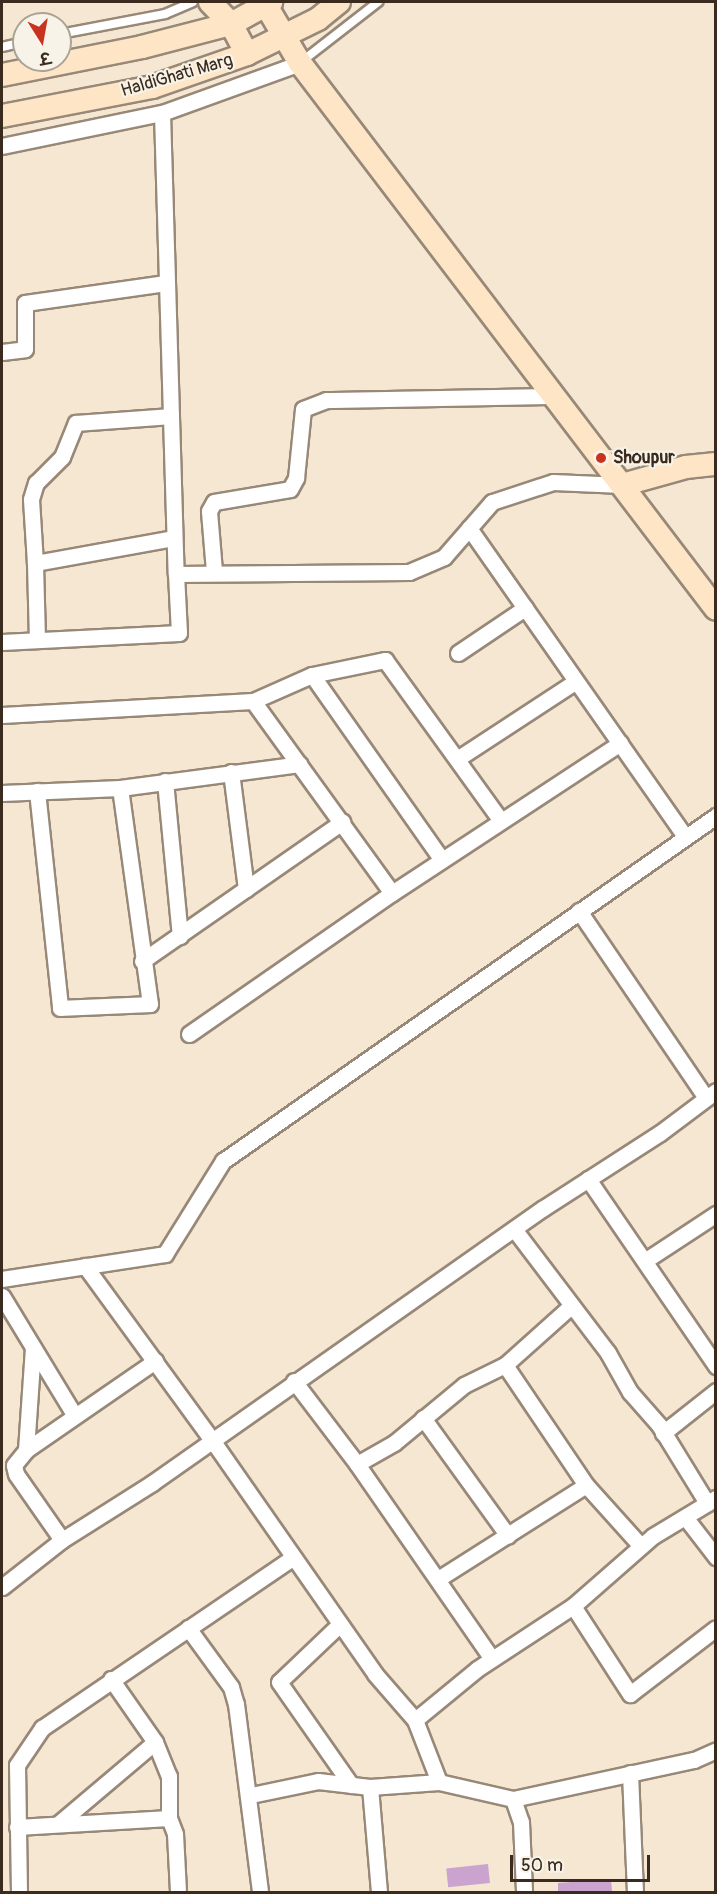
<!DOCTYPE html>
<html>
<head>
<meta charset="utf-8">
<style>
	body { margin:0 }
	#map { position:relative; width:717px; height:1894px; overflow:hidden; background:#f6e7d2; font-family:Pangolin,"Playpen Sans Deva",sans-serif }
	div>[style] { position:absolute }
	.building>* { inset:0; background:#caa4cf; transform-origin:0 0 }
	.roads { filter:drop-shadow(2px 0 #988878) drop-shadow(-2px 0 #988878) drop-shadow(0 2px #988878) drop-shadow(0 -2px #988878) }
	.lane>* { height:8px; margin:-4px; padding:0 4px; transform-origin:4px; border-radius:4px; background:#fff }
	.street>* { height:15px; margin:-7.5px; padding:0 7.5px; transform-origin:7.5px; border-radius:7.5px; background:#fff }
	.secondary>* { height:22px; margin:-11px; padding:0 11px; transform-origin:11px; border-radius:11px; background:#fee5c5 }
	.dots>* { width:16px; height:16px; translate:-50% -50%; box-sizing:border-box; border:3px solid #f7f3e8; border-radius:50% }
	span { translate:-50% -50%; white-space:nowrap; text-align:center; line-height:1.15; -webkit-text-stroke:4.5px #f7f3e8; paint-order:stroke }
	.street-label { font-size:18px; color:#3b2a1e }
	.poi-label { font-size:18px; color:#3b2a1e; font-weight:700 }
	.left { translate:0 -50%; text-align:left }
	.frame { position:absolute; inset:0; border:3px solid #3b2a1e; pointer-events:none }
	.north { position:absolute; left:12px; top:12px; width:60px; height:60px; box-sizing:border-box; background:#f7f3e8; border:2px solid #aca397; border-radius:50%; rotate:169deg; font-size:16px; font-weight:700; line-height:24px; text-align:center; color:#3b2a1e }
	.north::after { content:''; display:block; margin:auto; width:21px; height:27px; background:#c8321e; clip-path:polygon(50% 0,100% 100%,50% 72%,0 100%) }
	.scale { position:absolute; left:510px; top:1855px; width:140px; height:27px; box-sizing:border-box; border:3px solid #3b2a1e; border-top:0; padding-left:8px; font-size:18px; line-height:21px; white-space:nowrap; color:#3b2a1e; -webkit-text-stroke:4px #f7f3e8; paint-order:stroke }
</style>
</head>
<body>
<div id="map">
	<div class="building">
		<div style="left:488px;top:1864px;width:19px;height:42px;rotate:84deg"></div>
		<div style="clip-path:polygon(611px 1879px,612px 1892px,558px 1892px,558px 1883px)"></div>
	</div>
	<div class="roads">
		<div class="lane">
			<div style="left:60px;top:34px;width:107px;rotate:-10.8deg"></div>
			<div style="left:165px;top:14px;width:30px;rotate:-23deg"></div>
			<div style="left:2px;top:47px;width:23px;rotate:-13deg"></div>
			<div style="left:301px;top:62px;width:98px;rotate:-37.9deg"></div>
		</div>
		<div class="street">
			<div style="left:162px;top:113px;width:461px;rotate:88.3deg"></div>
			<div style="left:2px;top:146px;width:163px;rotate:-11.7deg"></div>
			<div style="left:162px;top:113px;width:147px;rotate:-19.9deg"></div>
			<div style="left:2px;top:352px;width:23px;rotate:-7deg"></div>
			<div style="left:25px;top:349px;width:46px;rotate:-90deg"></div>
			<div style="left:25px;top:303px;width:142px;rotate:-8.1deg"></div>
			<div style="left:469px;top:528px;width:377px;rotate:55deg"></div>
			<div style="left:35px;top:563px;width:64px;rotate:-93.6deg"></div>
			<div style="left:31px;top:499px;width:17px;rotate:-73deg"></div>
			<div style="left:36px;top:483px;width:37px;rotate:-45deg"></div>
			<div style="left:62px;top:457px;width:37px;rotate:-68deg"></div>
			<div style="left:76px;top:423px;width:95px;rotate:-4.2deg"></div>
			<div style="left:214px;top:571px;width:60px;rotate:-94.8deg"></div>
			<div style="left:209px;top:511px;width:10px;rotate:-61deg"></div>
			<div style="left:214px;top:502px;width:77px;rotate:-9.7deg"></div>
			<div style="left:290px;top:489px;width:13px;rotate:-61deg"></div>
			<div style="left:296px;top:478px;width:69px;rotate:-84.2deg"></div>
			<div style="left:303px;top:409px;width:25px;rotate:-21deg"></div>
			<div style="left:326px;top:400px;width:229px;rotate:-1deg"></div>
			<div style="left:37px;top:640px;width:77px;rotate:-91.5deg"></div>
			<div style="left:35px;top:563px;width:141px;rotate:-10.2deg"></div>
			<div style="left:2px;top:642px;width:177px;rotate:-2.9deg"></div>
			<div style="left:179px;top:633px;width:59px;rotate:-92.9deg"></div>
			<div style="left:176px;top:574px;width:233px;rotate:-0.5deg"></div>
			<div style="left:409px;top:572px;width:38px;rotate:-23deg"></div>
			<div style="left:444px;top:557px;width:73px;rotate:-48.9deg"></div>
			<div style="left:492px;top:502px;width:64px;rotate:-18.2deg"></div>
			<div style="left:553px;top:482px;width:69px;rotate:2.5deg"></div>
			<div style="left:458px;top:653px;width:81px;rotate:-33.9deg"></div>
			<div style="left:312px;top:675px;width:226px;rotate:54.9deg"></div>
			<div style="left:253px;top:701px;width:237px;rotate:54.1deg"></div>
			<div style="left:2px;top:715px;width:251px;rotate:-3.2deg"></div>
			<div style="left:253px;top:701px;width:64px;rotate:-23.8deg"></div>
			<div style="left:312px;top:675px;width:75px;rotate:-11.6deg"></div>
			<div style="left:385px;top:660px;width:198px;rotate:54.2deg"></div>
			<div style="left:457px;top:759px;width:142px;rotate:-33.2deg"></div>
			<div style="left:231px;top:772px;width:118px;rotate:82.7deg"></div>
			<div style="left:165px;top:781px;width:156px;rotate:84.5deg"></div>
			<div style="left:37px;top:791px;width:218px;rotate:83.9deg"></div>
			<div style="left:60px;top:1008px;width:90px;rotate:-2.5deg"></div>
			<div style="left:150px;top:1004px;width:218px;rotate:-97.9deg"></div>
			<div style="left:2px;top:793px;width:118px;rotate:-2.4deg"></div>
			<div style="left:120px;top:788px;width:181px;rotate:-7.6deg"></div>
			<div style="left:579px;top:911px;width:226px;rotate:55.8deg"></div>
			<div style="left:142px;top:961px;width:244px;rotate:-34.8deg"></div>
			<div style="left:189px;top:1034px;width:247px;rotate:-34.8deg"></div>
			<div style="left:392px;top:893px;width:273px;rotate:-33.3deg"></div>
			<div style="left:588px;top:1179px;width:227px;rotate:55.6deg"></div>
			<div style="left:514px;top:1229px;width:156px;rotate:52.8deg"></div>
			<div style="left:608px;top:1353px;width:45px;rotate:60.6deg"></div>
			<div style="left:630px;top:1392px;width:44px;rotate:48.7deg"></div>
			<div style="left:659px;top:1425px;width:92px;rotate:58.4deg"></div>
			<div style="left:646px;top:1260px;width:84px;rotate:-33.3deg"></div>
			<div style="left:85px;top:1266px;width:215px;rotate:53.9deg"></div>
			<div style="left:212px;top:1440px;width:285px;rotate:55.1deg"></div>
			<div style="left:375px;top:1674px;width:61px;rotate:49deg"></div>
			<div style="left:415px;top:1720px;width:66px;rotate:68.8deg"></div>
			<div style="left:2px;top:1279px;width:165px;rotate:-8.7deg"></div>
			<div style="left:165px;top:1254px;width:110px;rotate:-58.1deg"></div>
			<div style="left:223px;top:1161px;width:602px;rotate:-34.98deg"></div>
			<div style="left:2px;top:1296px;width:140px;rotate:58.7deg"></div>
			<div style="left:505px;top:1365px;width:145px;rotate:56deg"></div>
			<div style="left:586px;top:1485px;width:82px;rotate:48deg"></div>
			<div style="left:294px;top:1381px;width:104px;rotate:52.8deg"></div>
			<div style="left:357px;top:1464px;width:237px;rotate:55.3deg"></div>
			<div style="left:423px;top:1418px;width:145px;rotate:54.2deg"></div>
			<div style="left:663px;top:1433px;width:68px;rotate:-38.4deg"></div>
			<div style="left:26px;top:1450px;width:103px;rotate:-86.1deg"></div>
			<div style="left:357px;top:1464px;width:43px;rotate:-29.6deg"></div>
			<div style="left:394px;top:1443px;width:91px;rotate:-39.6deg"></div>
			<div style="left:464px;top:1385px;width:46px;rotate:-26deg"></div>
			<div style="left:505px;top:1365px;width:89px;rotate:-41.8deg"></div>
			<div style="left:685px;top:1517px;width:51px;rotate:52.2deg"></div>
			<div style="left:62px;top:1540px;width:80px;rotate:-124.9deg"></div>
			<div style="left:16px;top:1474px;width:9px;rotate:-103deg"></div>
			<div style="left:14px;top:1465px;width:19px;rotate:-51deg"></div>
			<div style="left:26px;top:1450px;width:157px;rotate:-34.6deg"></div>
			<div style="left:438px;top:1579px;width:175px;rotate:-32.4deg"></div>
			<div style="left:2px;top:1587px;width:76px;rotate:-38.1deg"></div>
			<div style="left:62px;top:1540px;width:107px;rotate:-32.3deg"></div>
			<div style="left:152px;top:1483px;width:477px;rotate:-35.1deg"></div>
			<div style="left:542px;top:1209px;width:140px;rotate:-32.8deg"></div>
			<div style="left:660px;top:1133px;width:70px;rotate:-36.9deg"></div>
			<div style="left:573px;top:1606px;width:105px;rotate:57.1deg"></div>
			<div style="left:630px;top:1694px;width:108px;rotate:-37.5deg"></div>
			<div style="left:340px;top:1624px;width:84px;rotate:136.4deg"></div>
			<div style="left:279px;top:1682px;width:126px;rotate:55deg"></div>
			<div style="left:188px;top:1628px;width:73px;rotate:53.9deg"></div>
			<div style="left:231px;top:1687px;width:18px;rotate:74deg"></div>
			<div style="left:236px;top:1704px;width:190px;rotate:82.7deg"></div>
			<div style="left:111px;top:1679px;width:77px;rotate:55.1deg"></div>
			<div style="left:155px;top:1742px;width:37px;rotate:68deg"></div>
			<div style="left:169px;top:1776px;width:42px;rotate:90deg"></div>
			<div style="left:169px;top:1818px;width:17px;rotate:69deg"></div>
			<div style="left:175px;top:1834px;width:58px;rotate:87deg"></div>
			<div style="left:415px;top:1720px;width:80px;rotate:-39.4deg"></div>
			<div style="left:477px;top:1669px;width:115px;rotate:-33.3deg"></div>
			<div style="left:573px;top:1606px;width:106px;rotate:-41.2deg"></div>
			<div style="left:653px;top:1536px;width:74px;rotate:-31.1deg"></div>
			<div style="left:630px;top:1773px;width:119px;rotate:87.6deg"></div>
			<div style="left:370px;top:1787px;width:105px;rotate:85.1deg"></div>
			<div style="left:251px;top:1795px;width:68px;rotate:-11.8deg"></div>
			<div style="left:318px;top:1781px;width:52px;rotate:6.6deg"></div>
			<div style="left:370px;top:1787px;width:69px;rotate:-4.1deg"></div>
			<div style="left:439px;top:1782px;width:76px;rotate:12.9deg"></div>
			<div style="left:513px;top:1799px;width:185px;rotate:-12.2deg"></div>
			<div style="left:694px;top:1760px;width:24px;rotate:-24deg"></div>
			<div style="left:513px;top:1799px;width:24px;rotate:71deg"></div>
			<div style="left:521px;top:1822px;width:70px;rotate:87.5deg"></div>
			<div style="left:58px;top:1824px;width:127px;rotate:-40.2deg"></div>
			<div style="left:17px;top:1827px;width:152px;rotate:-3.4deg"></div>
			<div style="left:19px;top:1892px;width:127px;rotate:-90.9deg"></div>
			<div style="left:17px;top:1765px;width:45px;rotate:-56deg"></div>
			<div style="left:42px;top:1728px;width:302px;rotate:-34.2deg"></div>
		</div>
		<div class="secondary">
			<div style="left:210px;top:2px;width:30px;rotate:46deg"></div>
			<div style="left:231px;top:24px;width:34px;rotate:62deg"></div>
			<div style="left:264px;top:2px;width:71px;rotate:59.5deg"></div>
			<div style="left:300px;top:63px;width:686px;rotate:52.7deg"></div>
			<div style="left:2px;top:75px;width:143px;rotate:-11.3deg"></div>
			<div style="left:142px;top:47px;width:92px;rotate:-14.5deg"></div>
			<div style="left:231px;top:24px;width:46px;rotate:-28.8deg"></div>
			<div style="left:2px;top:116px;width:153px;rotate:-10.9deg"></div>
			<div style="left:152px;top:87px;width:101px;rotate:-19.2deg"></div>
			<div style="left:247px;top:54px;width:79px;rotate:-26.2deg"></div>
			<div style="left:318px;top:19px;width:27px;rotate:-39deg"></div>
			<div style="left:622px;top:485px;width:66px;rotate:-15.7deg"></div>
			<div style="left:686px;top:467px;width:30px;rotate:-6deg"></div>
		</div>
	</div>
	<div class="dots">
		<div style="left:601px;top:458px;background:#c8321e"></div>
	</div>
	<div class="street-label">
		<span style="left:177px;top:76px;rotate:-16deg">HaldiGhati Marg</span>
	</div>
	<div class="poi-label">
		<span class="left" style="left:613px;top:458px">Shoupur</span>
	</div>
	<div class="frame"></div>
	<div class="north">उ</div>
	<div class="scale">50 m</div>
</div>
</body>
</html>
